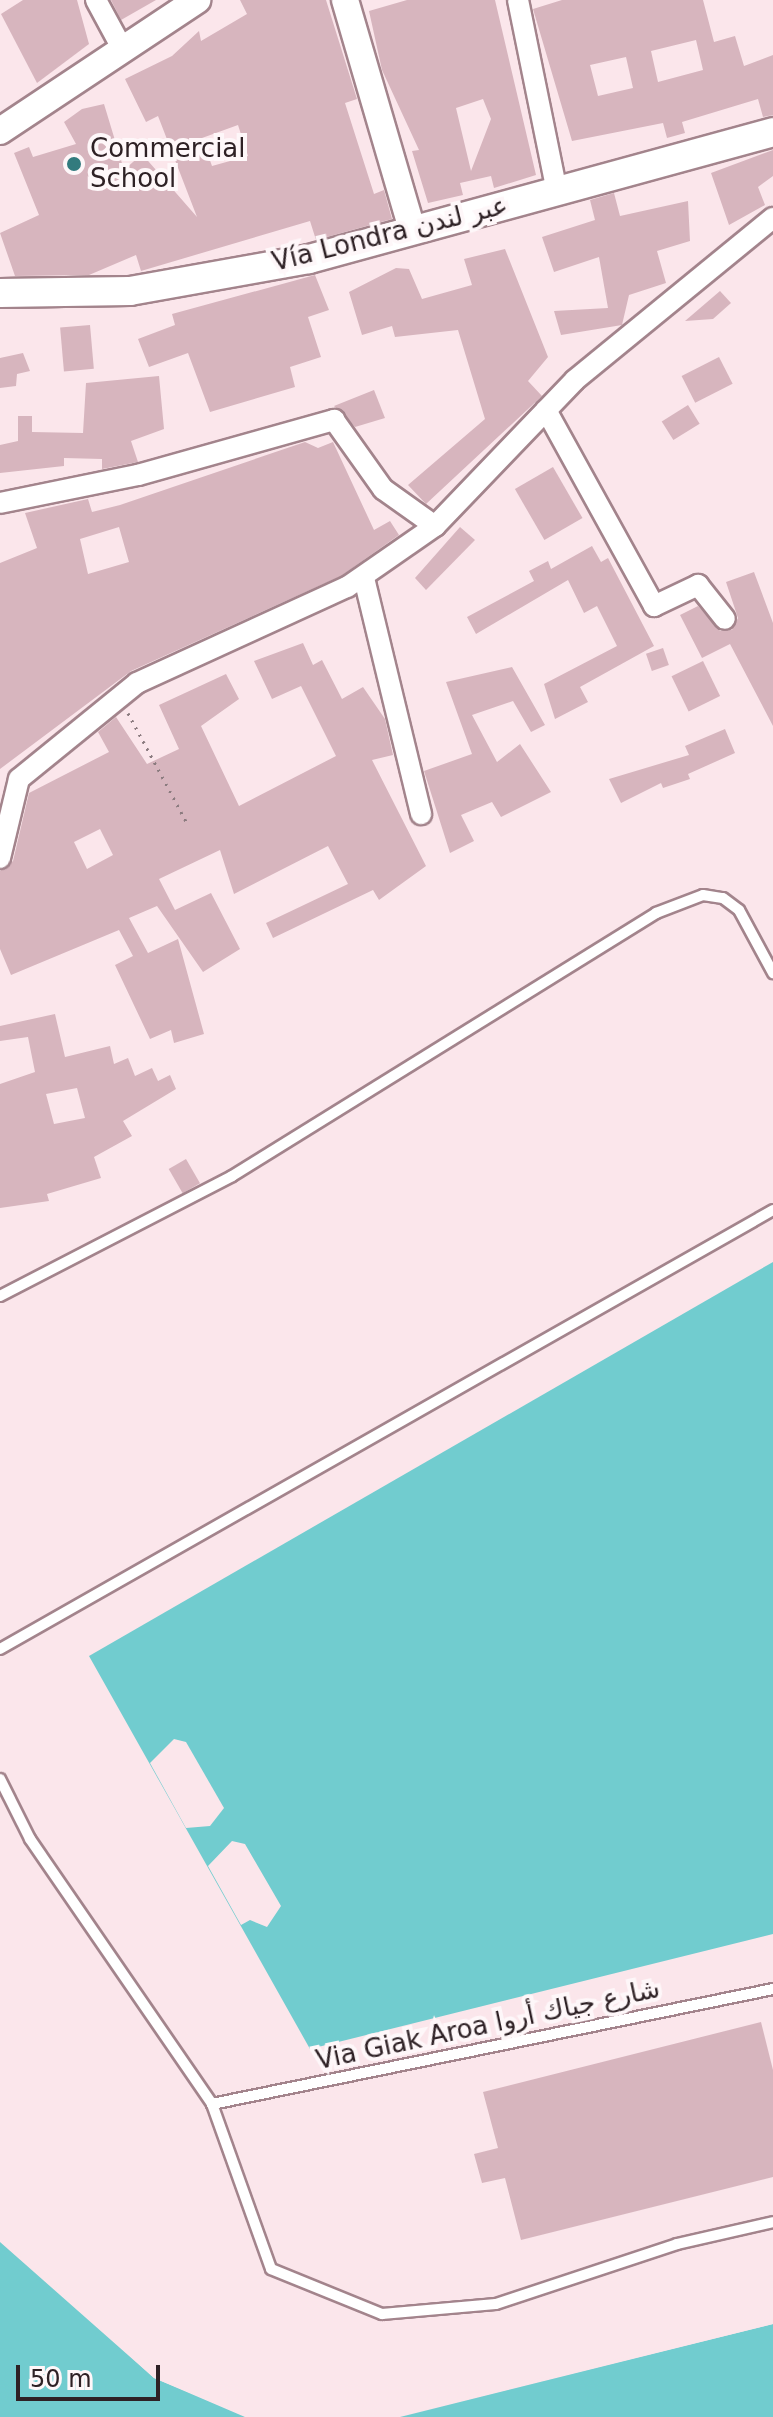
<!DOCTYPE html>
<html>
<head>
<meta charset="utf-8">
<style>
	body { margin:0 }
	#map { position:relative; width:773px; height:2417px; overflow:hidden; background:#fbe6eb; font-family:"DejaVu Sans",Cairo,sans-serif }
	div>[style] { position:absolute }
	.water>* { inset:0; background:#71cccf }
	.pier>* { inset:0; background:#fbe6eb }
	.building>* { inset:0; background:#d7b5be; transform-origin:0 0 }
	.path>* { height:3px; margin-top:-1.5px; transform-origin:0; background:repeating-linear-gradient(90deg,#8b7b7f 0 2px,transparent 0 8px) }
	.roads { filter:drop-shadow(2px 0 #a3848c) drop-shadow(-2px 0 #a3848c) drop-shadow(0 2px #a3848c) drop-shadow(0 -2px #a3848c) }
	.service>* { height:10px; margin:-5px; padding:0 5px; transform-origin:5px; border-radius:5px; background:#fff }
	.minor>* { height:20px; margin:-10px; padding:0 10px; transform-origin:10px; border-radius:10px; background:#fff }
	.tertiary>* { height:26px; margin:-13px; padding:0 13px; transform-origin:13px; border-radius:13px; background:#fff }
	.secondary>* { height:28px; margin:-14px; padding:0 14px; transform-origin:14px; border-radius:14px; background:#fff }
	.dots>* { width:22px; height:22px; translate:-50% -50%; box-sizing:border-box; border:4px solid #fef7f9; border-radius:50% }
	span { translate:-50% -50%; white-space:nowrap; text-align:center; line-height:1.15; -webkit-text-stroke:8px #fef7f9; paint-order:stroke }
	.poi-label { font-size:26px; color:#2e2125 }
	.left { translate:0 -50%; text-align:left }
	.street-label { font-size:26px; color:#2e2125 }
	.scale { position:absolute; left:16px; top:2365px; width:144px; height:36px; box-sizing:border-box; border:4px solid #2e2125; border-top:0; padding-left:10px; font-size:24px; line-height:28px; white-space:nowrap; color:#2e2125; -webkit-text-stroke:6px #fef7f9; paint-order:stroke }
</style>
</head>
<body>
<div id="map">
	<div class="water">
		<div style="clip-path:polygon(773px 1262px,773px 1934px,310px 2049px,89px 1656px)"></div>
		<div style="clip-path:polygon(0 2242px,154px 2378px,245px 2417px,0 2417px)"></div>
		<div style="clip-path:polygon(773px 2324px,773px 2417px,400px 2417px)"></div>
	</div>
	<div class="pier">
		<div style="clip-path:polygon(174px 1739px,186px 1742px,224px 1808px,210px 1826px,186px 1828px,150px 1763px)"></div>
		<div style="clip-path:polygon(232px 1841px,245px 1844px,281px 1906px,267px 1927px,250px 1920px,241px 1925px,208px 1866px)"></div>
		<div style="clip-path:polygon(2px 2239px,157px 2374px,249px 2417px,154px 2378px)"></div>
		<div style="clip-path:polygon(773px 2320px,773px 2324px,396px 2417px,399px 2413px)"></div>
	</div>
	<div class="building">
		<div style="clip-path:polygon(23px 0,77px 0,89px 44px,37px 83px,1px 14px)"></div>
		<div style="clip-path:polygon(111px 0,156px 0,121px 20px)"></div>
		<div style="clip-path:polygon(evenodd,240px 0,326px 0,357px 99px,345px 103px,374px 194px,384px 190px,392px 219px,316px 240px,310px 221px,141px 271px,136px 255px,89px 275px,15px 276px,0 233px,39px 215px,14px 153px,29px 147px,33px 157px,76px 144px,64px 122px,82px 109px,104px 104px,124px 170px,142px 154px,197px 217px,158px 116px,146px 122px,125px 79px,172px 56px,199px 31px,201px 41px,247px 14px,240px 0,238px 125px,248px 156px,212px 166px,202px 138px,238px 125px)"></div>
		<div style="clip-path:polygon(evenodd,407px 0,495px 0,536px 175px,494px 188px,491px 176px,460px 183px,463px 195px,428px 203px,412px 151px,419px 150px,382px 70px,369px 11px,407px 0,483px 99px,491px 119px,471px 171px,456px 108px,483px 99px)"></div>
		<div style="clip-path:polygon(evenodd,562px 0,703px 0,714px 42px,735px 36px,744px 66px,773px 55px,773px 115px,763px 117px,758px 99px,682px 122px,685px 133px,667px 138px,663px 123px,572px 141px,533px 9px,562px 0,696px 40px,703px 70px,658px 82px,651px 51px,696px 40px,562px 0,626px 57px,633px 88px,598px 96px,590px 65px,626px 57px)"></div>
		<div style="clip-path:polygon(773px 150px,773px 176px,758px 187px,765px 205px,729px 225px,711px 173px)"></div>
		<div style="clip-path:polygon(614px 193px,620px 216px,688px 201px,690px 241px,657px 251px,666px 283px,629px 295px,622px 325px,561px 335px,554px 311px,608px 308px,599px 257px,554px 272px,542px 237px,595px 220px,590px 200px)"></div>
		<div style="clip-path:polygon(505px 249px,548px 357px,528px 381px,542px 396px,426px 504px,408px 485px,485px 419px,458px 330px,395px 337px,392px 326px,362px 335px,349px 292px,396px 268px,409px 269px,422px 299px,472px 285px,464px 259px)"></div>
		<div style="clip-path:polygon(315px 275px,329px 310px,308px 317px,321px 357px,290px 367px,295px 387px,210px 412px,188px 353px,149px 367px,138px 339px,175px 325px,172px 314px)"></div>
		<div style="clip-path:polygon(720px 291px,731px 303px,713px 319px,685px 321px)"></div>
		<div style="left:90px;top:325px;width:44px;height:30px;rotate:85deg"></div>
		<div style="clip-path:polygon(23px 353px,30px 371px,17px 374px,16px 386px,0 388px,0 358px)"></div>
		<div style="left:719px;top:357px;width:30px;height:42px;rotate:63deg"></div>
		<div style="clip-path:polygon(159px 376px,164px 429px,131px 441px,138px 462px,102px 469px,102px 459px,64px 458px,64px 466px,0 473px,0 445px,18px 441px,18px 416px,32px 416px,32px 432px,83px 433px,86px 383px)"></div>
		<div style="clip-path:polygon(374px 390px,385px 418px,355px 427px,334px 406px)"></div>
		<div style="left:688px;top:405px;width:22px;height:31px;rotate:58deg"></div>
		<div style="clip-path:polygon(evenodd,305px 442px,318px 448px,333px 442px,374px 530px,390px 521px,399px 535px,341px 576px,131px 671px,0 769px,0 563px,37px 548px,25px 513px,88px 499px,92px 512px,120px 505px,305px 442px,119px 527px,129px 562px,88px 574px,80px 539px,119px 527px)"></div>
		<div style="left:553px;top:467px;width:59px;height:44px;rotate:60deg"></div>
		<div style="clip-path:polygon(460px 527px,475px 540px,426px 590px,415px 578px)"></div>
		<div style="clip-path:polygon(592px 546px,601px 562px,608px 558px,654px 646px,580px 687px,588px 702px,555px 719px,544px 684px,617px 646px,597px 606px,584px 613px,568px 580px,476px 634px,467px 617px,534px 581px,529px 571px,548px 561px,551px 569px)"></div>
		<div style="clip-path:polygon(754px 572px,773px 623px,773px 726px,730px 644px,702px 658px,680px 615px,698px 606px,720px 631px,732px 630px,738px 618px,726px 582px)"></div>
		<div style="clip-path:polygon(evenodd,303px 643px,313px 665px,322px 660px,342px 699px,363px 687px,385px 719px,393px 755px,372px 760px,426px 866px,379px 900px,373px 890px,273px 938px,266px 923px,348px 884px,328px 846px,234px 894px,220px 850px,159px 879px,175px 910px,211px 893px,240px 949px,203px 972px,157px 906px,129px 918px,148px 953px,178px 939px,204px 1034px,174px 1043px,171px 1030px,150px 1039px,115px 965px,133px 956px,119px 930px,11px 975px,0 949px,0 871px,13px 861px,29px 793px,109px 752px,98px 732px,116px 717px,147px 764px,179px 749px,159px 705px,226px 674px,239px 699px,201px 726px,239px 806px,336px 756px,301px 686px,272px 699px,254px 661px,303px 643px,100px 829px,113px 855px,87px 869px,74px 842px,100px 829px)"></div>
		<div style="left:663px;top:648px;width:18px;height:18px;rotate:71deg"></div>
		<div style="left:703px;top:661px;width:39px;height:35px;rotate:64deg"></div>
		<div style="clip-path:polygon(512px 667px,545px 725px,531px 732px,513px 701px,472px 715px,497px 762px,520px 744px,551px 792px,501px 817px,492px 802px,461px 815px,474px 841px,450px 853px,424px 771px,472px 754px,446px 682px)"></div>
		<div style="clip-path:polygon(725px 729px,735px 753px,688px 774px,690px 779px,663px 788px,661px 783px,621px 803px,609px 779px,689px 755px,685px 746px)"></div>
		<div style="clip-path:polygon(evenodd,55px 1014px,65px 1057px,110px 1046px,114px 1064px,128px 1058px,135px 1076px,152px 1068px,158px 1081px,170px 1075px,176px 1089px,123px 1121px,132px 1136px,94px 1157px,101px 1178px,47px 1194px,49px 1201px,0 1208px,0 1084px,35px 1072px,28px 1037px,0 1041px,0 1026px,55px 1014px,77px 1088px,85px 1118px,54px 1124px,46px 1094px,77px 1088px)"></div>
		<div style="left:186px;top:1159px;width:28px;height:20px;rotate:60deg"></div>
		<div style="clip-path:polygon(761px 2022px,773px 2070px,773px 2177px,521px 2240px,505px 2178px,482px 2183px,474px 2154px,498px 2148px,483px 2092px)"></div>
	</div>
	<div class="path">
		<div style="left:128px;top:713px;width:127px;rotate:61.8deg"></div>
	</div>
	<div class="roads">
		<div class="service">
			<div style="left:0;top:1296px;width:261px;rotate:-27.3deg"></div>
			<div style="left:232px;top:1176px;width:499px;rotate:-31.8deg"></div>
			<div style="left:656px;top:913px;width:50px;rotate:-21deg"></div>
			<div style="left:703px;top:895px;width:20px;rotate:9deg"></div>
			<div style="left:723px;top:898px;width:20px;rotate:37deg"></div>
			<div style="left:739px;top:910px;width:72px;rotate:61.6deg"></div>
			<div style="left:0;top:1649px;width:889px;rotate:-29.59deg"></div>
			<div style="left:0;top:1779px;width:67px;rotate:63.4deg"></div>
			<div style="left:30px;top:1839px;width:321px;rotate:55.5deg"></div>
			<div style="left:212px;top:2104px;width:175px;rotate:70.3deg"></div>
			<div style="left:271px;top:2269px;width:120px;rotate:22.1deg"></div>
			<div style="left:382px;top:2314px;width:114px;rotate:-5deg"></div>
			<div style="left:496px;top:2304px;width:191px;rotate:-18.3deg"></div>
			<div style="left:677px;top:2244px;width:98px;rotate:-12.9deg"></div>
			<div style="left:212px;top:2104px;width:573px;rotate:-11.58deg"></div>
		</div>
		<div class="minor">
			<div style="left:96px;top:0;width:55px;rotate:61.6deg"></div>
			<div style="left:518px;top:0;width:195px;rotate:78.5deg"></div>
			<div style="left:546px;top:410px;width:224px;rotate:61.1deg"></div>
			<div style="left:654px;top:606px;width:49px;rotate:-25.5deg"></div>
			<div style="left:698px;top:585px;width:43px;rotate:51.5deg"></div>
			<div style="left:0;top:503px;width:141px;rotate:-11.5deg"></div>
			<div style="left:138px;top:475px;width:204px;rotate:-15.7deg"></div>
			<div style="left:334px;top:420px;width:85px;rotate:54.6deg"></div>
			<div style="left:383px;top:489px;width:64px;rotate:35.4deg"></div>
			<div style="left:435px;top:526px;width:202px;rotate:-46.2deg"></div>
			<div style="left:575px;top:380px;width:256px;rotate:-39.3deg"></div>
			<div style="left:364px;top:578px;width:243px;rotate:76.4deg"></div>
			<div style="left:0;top:858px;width:81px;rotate:-76.5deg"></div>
			<div style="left:19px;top:779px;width:152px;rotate:-39.1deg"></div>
			<div style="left:137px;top:683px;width:231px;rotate:-24.6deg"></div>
			<div style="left:347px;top:587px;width:107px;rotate:-34.7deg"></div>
		</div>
		<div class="tertiary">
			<div style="left:345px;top:0;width:239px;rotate:73.7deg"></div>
			<div style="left:0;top:131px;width:237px;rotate:-33.6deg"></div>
		</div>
		<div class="secondary">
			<div style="left:0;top:293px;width:130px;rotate:-0.9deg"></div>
			<div style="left:130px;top:291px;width:182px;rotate:-10.1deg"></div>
			<div style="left:309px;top:259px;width:481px;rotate:-15.3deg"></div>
		</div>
	</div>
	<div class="dots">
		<div style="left:74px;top:164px;background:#327b7e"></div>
	</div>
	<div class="poi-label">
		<span class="left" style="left:90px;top:164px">Commercial<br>School</span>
	</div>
	<div class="street-label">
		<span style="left:390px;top:234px;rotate:-14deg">Vía Londra عبر لندن</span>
		<span style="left:488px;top:2025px;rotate:-12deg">Via Giak Aroa شارع جياك أروا</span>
	</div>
	<div class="scale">50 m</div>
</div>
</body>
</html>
